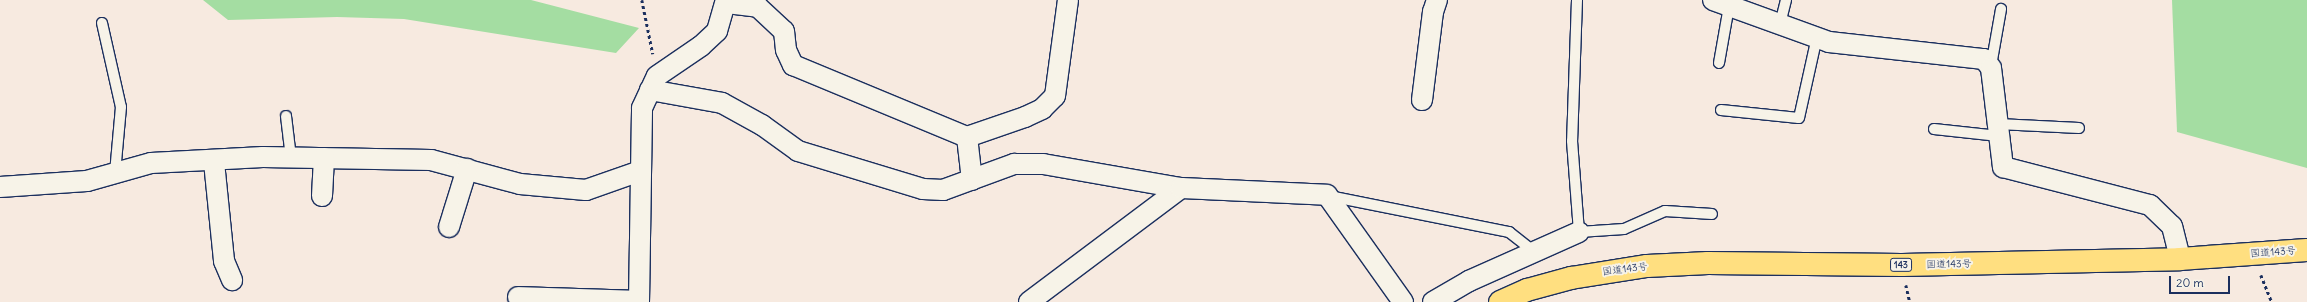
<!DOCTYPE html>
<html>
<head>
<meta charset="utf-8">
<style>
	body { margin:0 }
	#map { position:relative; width:2307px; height:302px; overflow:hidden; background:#f7eae0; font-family:Delius,"Klee One",sans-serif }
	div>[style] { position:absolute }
	.green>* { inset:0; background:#a4dda2 }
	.path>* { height:2.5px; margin-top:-1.25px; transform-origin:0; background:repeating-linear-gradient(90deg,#1b2f5e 0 3px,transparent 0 6px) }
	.roads { filter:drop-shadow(1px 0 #1b2f5e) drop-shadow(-1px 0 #1b2f5e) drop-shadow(0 1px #1b2f5e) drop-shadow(0 -1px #1b2f5e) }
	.service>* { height:10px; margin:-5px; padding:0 5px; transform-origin:5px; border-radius:5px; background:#f7f3e8 }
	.minor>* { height:20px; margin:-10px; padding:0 10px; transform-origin:10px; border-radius:10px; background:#f7f3e8 }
	.trunk>* { height:22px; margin:-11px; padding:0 11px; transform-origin:11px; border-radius:11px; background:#ffdf80 }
	span { translate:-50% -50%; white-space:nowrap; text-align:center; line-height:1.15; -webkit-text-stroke:4px #f7f3e8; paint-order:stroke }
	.shield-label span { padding:1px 3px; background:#f7f3e8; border:1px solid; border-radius:3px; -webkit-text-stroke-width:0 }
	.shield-label { font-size:9px; color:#1b2f5e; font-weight:700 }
	.street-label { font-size:10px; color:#1b2f5e }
	.scale { position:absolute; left:2169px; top:276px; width:61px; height:18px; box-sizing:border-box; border:2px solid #1b2f5e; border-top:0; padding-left:5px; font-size:12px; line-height:14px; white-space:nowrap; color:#1b2f5e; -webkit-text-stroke:3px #f7f3e8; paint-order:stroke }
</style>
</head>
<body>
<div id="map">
	<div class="green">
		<div style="clip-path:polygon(203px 0,531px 0,639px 28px,616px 53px,404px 19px,337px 17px,228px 20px)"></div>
		<div style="clip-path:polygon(2172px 0,2307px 0,2307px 168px,2177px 132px)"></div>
	</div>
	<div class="path">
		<div style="left:642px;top:0;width:55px;rotate:78.5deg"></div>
		<div style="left:2261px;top:275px;width:29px;rotate:68deg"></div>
		<div style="left:1906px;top:285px;width:17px;rotate:77deg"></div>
	</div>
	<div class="roads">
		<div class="service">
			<div style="left:1577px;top:0;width:141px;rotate:92deg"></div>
			<div style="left:1572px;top:141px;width:91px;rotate:85.6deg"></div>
			<div style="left:1579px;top:232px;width:45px;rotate:-3.8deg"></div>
			<div style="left:1624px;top:229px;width:45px;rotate:-23.7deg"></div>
			<div style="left:1665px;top:211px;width:47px;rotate:3.7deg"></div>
			<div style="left:102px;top:23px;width:86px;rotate:77.3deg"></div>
			<div style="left:121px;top:107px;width:66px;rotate:95.2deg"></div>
			<div style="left:1780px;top:24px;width:25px;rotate:-76deg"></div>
			<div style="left:1719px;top:63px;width:58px;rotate:-80deg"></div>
			<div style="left:1991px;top:66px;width:58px;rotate:-80deg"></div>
			<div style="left:1721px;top:110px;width:78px;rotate:5.9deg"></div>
			<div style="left:1799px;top:118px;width:83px;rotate:-77.5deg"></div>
			<div style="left:286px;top:116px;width:42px;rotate:83.2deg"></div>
			<div style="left:1998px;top:124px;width:81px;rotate:2.8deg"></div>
			<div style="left:1934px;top:129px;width:65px;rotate:6.1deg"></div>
			<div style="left:1329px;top:196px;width:184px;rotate:11.3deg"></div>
			<div style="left:1509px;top:232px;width:33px;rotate:38deg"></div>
		</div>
		<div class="minor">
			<div style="left:1713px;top:0;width:123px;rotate:19.9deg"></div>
			<div style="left:1829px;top:42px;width:156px;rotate:6.3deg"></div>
			<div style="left:1984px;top:59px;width:11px;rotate:52deg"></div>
			<div style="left:1991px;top:68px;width:100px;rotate:83.1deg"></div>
			<div style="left:2003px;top:167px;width:152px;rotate:14.5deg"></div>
			<div style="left:2150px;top:205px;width:30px;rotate:44deg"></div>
			<div style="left:2172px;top:226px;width:34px;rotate:76deg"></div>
			<div style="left:727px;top:3px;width:31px;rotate:7deg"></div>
			<div style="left:758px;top:7px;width:35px;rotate:43deg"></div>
			<div style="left:784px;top:31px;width:19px;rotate:84deg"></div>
			<div style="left:786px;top:50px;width:17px;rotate:65deg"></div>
			<div style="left:793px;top:65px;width:188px;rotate:22.5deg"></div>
			<div style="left:967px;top:137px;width:61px;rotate:-19deg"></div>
			<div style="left:1025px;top:117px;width:19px;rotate:-25deg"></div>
			<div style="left:1042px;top:109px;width:18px;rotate:-45deg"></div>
			<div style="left:1055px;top:96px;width:97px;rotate:-82.3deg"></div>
			<div style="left:650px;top:90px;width:73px;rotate:10.2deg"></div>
			<div style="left:722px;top:103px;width:46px;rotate:28.8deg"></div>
			<div style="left:762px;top:125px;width:44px;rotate:35.8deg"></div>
			<div style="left:798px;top:151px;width:131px;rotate:16.9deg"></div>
			<div style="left:923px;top:189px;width:20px;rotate:3deg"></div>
			<div style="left:943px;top:190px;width:76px;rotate:-20.1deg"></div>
			<div style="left:1014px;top:164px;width:29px"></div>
			<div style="left:1043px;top:164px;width:140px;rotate:9.9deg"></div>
			<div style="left:1422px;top:100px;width:89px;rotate:-82.9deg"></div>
			<div style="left:1433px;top:12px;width:13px;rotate:-72deg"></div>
			<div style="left:967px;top:137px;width:43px;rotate:83.4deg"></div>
			<div style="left:214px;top:162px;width:100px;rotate:84.2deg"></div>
			<div style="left:224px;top:261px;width:21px;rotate:67deg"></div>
			<div style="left:0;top:187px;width:87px;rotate:-3.9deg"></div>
			<div style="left:87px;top:181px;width:66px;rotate:-15.7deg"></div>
			<div style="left:151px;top:163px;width:112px;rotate:-3.1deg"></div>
			<div style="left:263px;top:157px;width:168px;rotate:1deg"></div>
			<div style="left:431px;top:160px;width:92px;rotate:15.1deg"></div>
			<div style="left:520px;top:184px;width:66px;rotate:5.2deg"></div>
			<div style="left:586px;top:190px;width:57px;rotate:-19.4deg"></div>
			<div style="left:322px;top:196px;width:38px;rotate:-87deg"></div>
			<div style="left:449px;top:227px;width:61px;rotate:-72.8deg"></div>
			<div style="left:518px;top:297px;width:121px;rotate:1.9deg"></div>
			<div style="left:639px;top:302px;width:194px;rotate:-89.1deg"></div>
			<div style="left:642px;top:108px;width:35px;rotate:-65deg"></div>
			<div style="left:657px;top:76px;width:53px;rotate:-34.3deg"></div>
			<div style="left:701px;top:46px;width:22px;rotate:-43deg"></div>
			<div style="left:717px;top:31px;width:32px;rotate:-74deg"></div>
			<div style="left:1029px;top:302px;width:190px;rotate:-36.9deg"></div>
			<div style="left:1181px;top:188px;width:146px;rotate:2.7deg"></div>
			<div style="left:1327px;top:195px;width:131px;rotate:54.6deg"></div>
			<div style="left:1433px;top:302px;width:42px;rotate:-30.3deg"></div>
			<div style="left:1469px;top:281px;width:120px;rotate:-24deg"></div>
		</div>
		<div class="trunk">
			<div style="left:1500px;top:302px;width:30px;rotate:-24deg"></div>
			<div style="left:1527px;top:290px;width:46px;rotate:-15.3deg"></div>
			<div style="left:1571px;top:278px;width:77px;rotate:-9deg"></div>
			<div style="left:1647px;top:266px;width:61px;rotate:-2.8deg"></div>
			<div style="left:1708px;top:263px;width:194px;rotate:0.6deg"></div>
			<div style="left:1902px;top:265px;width:278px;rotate:-1.2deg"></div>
			<div style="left:2180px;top:259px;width:127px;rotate:-4.1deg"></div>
		</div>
	</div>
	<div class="shield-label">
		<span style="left:1901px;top:265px">143</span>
	</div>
	<div class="street-label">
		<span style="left:2273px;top:252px;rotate:-4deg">国道143号</span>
		<span style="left:1949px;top:264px;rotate:-1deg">国道143号</span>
		<span style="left:1625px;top:269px;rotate:-7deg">国道143号</span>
	</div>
	<div class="scale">20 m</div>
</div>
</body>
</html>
